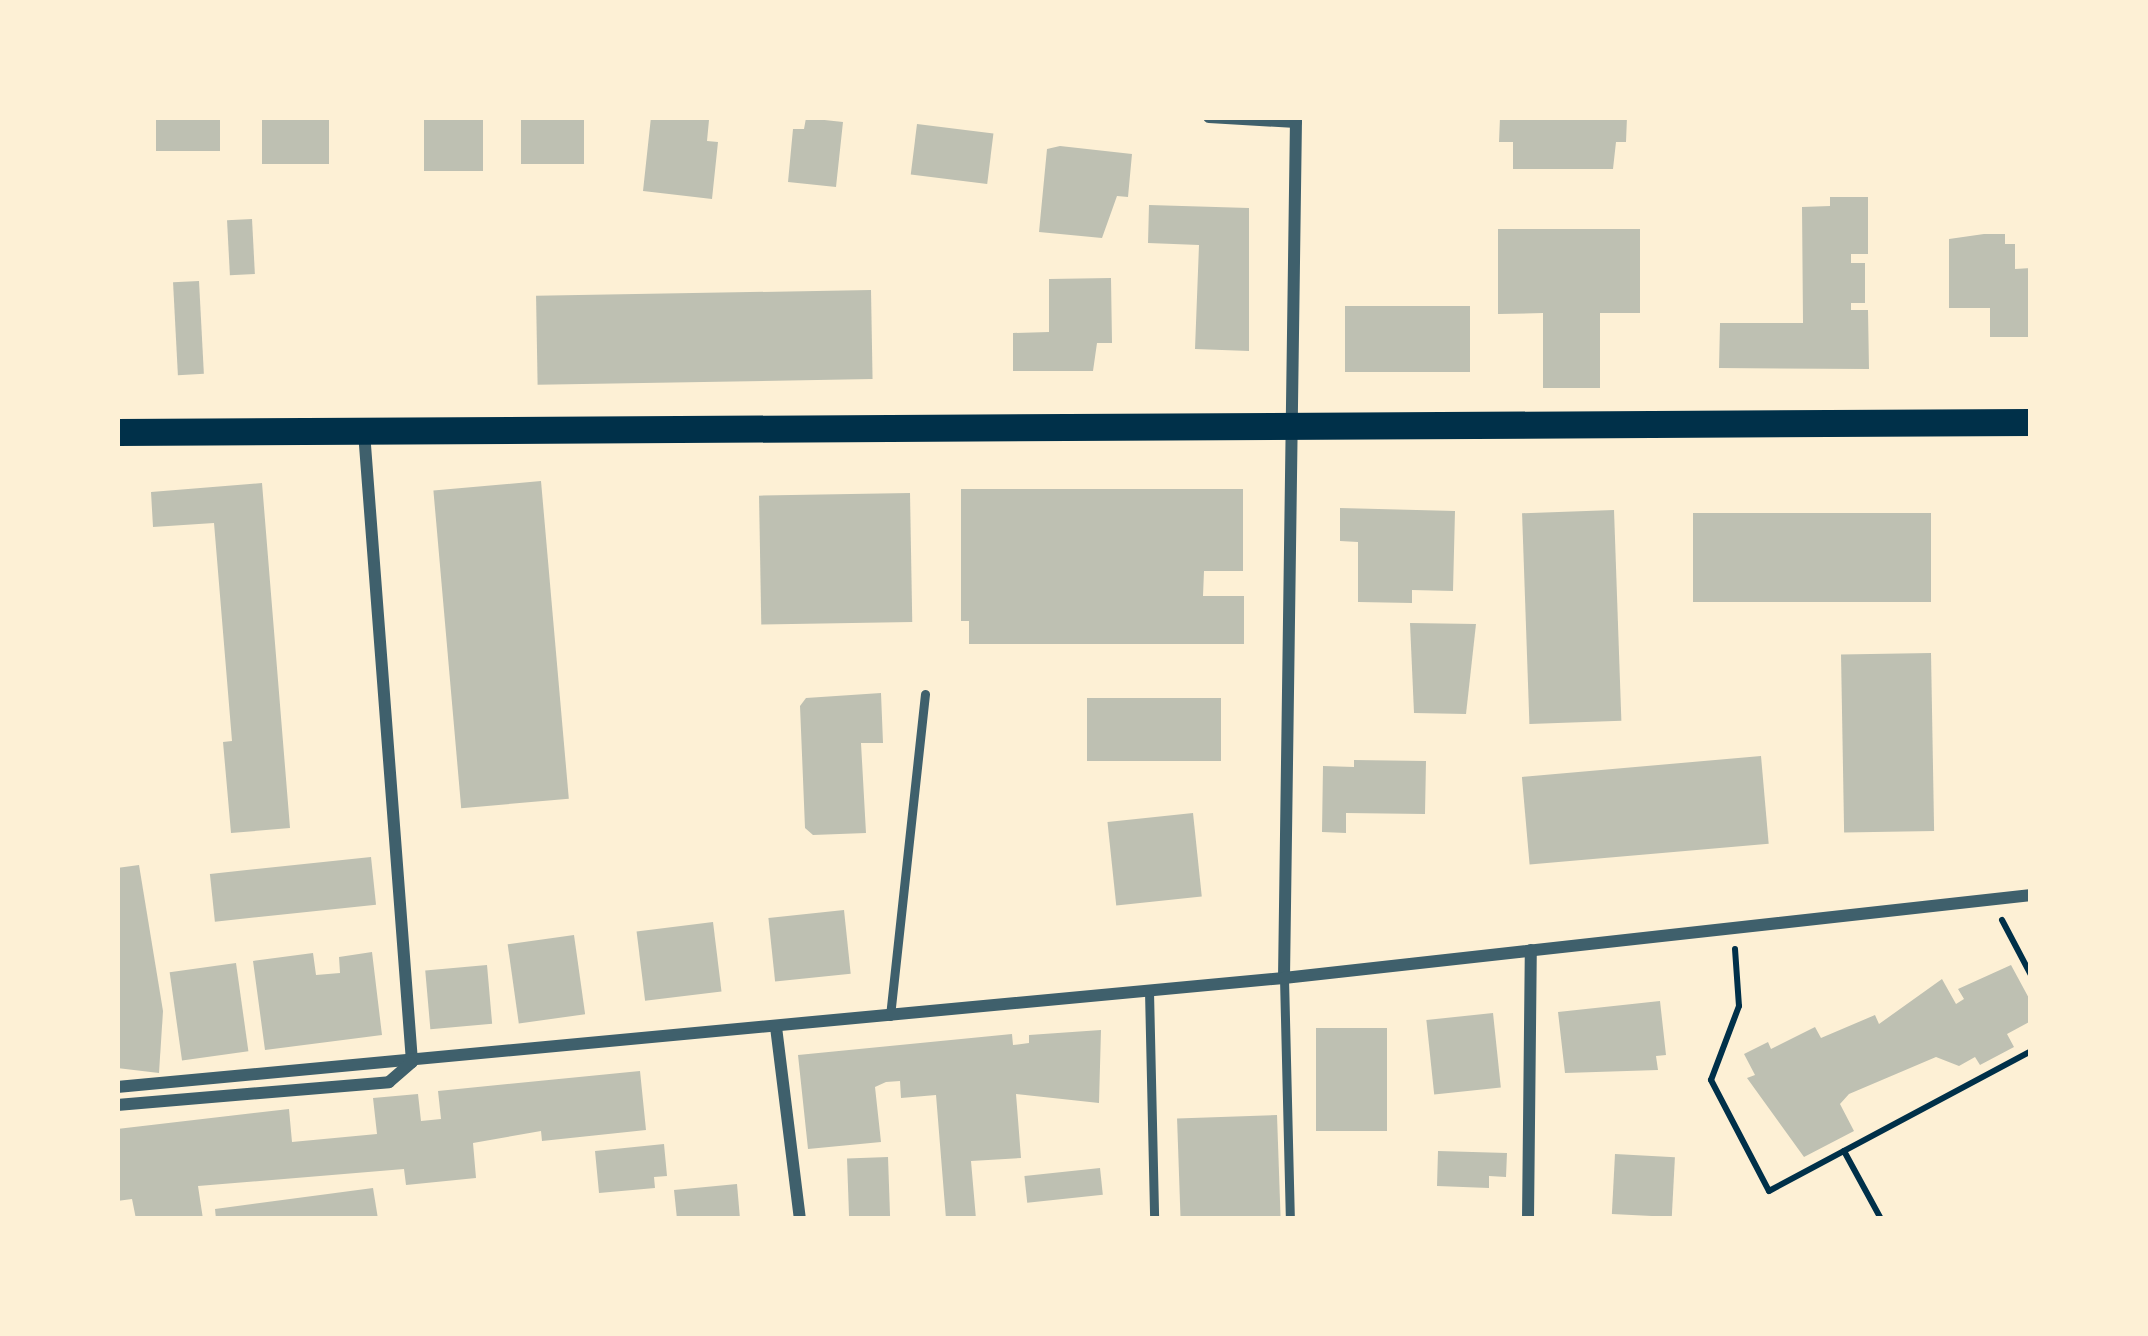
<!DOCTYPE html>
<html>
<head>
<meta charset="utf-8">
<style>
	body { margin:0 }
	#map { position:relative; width:2148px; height:1336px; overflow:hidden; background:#fdf0d5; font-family:Arial,sans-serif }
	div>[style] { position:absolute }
	.building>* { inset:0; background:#bec0b2; transform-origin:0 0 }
	.path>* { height:6px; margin:-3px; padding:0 3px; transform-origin:3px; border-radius:3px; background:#003049 }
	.service>* { height:9px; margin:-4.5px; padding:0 4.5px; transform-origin:4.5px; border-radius:4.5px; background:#3f606c }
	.minor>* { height:12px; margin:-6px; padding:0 6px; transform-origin:6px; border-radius:6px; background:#3f606c }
	.primary>* { height:27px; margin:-13.5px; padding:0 13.5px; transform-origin:13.5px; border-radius:13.5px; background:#003049 }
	span { translate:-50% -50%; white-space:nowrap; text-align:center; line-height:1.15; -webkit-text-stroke:10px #fdf0d5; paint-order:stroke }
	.frame { position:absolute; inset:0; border:120px solid #fdf0d5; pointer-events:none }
</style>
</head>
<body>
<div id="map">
	<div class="building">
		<div style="left:156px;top:117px;width:64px;height:34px"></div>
		<div style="left:262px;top:117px;width:67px;height:47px"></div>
		<div style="left:424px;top:117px;width:59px;height:54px"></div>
		<div style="left:521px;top:117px;width:63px;height:47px"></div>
		<div style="clip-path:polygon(651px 117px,709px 120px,707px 141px,718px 142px,712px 199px,643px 191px)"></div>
		<div style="clip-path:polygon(1500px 117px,1627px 117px,1626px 142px,1616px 142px,1613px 169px,1513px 169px,1513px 142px,1499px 142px)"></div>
		<div style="clip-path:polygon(806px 118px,843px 122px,836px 187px,788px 182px,793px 129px,804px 129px)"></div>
		<div style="left:917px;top:124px;width:77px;height:51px;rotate:7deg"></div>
		<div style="clip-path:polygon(1060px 146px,1132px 154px,1128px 197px,1117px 196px,1102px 238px,1039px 232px,1047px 149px)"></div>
		<div style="clip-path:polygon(1830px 197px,1868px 197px,1868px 254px,1851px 254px,1851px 263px,1865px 263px,1865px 303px,1851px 303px,1851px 310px,1868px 310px,1869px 369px,1719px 368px,1720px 323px,1803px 323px,1802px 207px,1830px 206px)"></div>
		<div style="clip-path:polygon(1149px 205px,1249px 208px,1249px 351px,1195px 349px,1199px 245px,1148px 243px)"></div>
		<div style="left:252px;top:219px;width:55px;height:25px;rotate:87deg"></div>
		<div style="clip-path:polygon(1498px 229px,1640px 229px,1640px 313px,1600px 313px,1600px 388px,1543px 388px,1543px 313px,1498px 314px)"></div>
		<div style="clip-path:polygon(1984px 234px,2005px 234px,2005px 244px,2015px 244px,2015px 269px,2031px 268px,2030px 337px,1990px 337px,1990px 308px,1949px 308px,1949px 239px)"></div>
		<div style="clip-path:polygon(1111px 278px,1112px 343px,1097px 343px,1093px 371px,1013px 371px,1013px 333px,1049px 332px,1049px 279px)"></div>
		<div style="left:199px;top:281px;width:93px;height:26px;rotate:87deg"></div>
		<div style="left:871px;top:290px;width:89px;height:335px;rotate:89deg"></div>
		<div style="left:1345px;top:306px;width:125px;height:66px"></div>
		<div style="left:541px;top:481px;width:319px;height:108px;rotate:85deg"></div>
		<div style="clip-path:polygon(262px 483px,290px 828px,231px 833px,223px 742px,232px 741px,214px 523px,153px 527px,151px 492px)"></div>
		<div style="clip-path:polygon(961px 489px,1243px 489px,1243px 571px,1204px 571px,1203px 596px,1244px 596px,1244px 644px,969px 644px,969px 621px,961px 621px)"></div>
		<div style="left:910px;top:493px;width:129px;height:151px;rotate:89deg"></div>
		<div style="clip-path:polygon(1340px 508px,1455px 511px,1453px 591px,1412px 590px,1412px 603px,1358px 602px,1358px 542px,1340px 541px)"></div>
		<div style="left:1614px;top:510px;width:211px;height:92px;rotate:88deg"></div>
		<div style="left:1693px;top:513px;width:238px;height:89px"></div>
		<div style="clip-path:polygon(1410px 623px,1476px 624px,1466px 714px,1414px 713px)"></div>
		<div style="left:1931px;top:653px;width:178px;height:90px;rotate:89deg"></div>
		<div style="clip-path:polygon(881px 693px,883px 743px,861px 743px,866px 833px,813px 835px,805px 828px,800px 706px,806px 698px)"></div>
		<div style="left:1221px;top:698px;width:63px;height:134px;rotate:90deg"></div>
		<div style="left:1761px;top:756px;width:88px;height:240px;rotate:85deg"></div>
		<div style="clip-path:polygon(1354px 760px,1426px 761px,1425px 814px,1346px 813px,1346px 833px,1322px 832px,1323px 766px,1354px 767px)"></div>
		<div style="left:1193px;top:813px;width:84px;height:86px;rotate:84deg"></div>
		<div style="left:371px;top:857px;width:48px;height:162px;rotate:84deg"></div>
		<div style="clip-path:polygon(139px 865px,163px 1011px,159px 1073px,117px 1068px,117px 868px)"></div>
		<div style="left:844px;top:910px;width:64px;height:76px;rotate:84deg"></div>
		<div style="left:713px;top:922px;width:70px;height:77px;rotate:83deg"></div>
		<div style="left:574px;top:935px;width:80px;height:67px;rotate:82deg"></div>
		<div style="clip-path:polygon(372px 952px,382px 1035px,265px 1050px,253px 961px,313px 953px,316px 975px,340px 973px,339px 957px)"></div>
		<div style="left:236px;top:963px;width:89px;height:67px;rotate:82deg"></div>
		<div style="left:487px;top:965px;width:59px;height:62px;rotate:85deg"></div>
		<div style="clip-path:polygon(2011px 965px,2031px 1002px,2031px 1021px,2007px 1034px,2014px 1047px,1980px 1065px,1975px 1057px,1959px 1066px,1936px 1057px,1849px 1094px,1840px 1104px,1854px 1131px,1804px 1157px,1747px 1078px,1755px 1075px,1744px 1054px,1768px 1042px,1771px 1049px,1815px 1027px,1821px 1038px,1875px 1015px,1879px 1024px,1942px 979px,1956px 1004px,1964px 999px,1958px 989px)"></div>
		<div style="clip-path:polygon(1660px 1001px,1666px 1055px,1656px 1056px,1658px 1070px,1565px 1073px,1558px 1012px)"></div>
		<div style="left:1493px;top:1013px;width:75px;height:67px;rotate:84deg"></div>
		<div style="left:1316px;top:1028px;width:71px;height:103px"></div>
		<div style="clip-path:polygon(1101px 1030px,1099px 1103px,1016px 1094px,1021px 1158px,971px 1161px,976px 1219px,946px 1219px,936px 1095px,901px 1098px,900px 1081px,886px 1082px,875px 1087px,881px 1142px,808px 1149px,798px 1055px,1012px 1034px,1013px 1045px,1029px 1043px,1029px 1035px)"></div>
		<div style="clip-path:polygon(640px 1071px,646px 1130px,542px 1141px,541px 1131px,473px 1143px,476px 1178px,406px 1185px,404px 1169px,198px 1186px,203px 1219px,136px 1219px,132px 1199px,117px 1201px,117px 1129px,289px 1109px,292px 1142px,377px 1134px,373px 1098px,418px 1094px,421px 1121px,441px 1119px,438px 1091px)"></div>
		<div style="left:1277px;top:1115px;width:104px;height:100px;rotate:88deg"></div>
		<div style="clip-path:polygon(664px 1144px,667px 1176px,654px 1177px,655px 1188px,599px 1193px,595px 1151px)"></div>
		<div style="clip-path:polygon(1438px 1151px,1507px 1153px,1506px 1177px,1489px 1176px,1489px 1188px,1437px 1186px)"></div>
		<div style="left:1615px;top:1154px;width:60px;height:60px;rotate:3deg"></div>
		<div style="left:888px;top:1157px;width:62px;height:41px;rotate:88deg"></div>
		<div style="left:1100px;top:1168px;width:27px;height:76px;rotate:84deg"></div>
		<div style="clip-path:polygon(737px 1184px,740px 1219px,677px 1219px,674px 1190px)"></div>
		<div style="clip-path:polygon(373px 1188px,378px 1219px,216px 1219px,215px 1209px)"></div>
	</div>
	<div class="path">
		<div style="left:2002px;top:920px;width:62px;rotate:62.2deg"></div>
		<div style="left:1735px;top:949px;width:57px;rotate:86deg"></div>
		<div style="left:1739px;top:1006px;width:79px;rotate:110.7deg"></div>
		<div style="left:1711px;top:1080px;width:125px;rotate:62.4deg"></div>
		<div style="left:1769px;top:1191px;width:297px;rotate:-28.1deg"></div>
		<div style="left:1844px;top:1151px;width:77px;rotate:61.4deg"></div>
	</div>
	<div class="service">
		<div style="left:1284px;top:978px;width:239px;rotate:88.6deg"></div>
		<div style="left:1149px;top:991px;width:228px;rotate:88.7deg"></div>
		<div style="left:890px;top:1016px;width:324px;rotate:-83.8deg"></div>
	</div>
	<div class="minor">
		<div style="left:1209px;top:117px;width:87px;rotate:3.3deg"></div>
		<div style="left:364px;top:432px;width:632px;rotate:85.64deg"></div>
		<div style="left:1284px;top:978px;width:861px;rotate:-89.2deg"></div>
		<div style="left:776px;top:1027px;width:193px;rotate:82.9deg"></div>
		<div style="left:117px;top:1087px;width:1172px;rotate:-5.34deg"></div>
		<div style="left:1284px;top:978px;width:752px;rotate:-6.34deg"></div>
		<div style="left:117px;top:1105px;width:273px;rotate:-4.8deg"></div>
		<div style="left:389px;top:1082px;width:29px;rotate:-41deg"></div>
		<div style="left:1528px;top:1219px;width:269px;rotate:-89.4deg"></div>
	</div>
	<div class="primary">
		<div style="left:117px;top:432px;width:1914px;rotate:-0.3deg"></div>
	</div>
	<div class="frame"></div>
</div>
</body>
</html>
